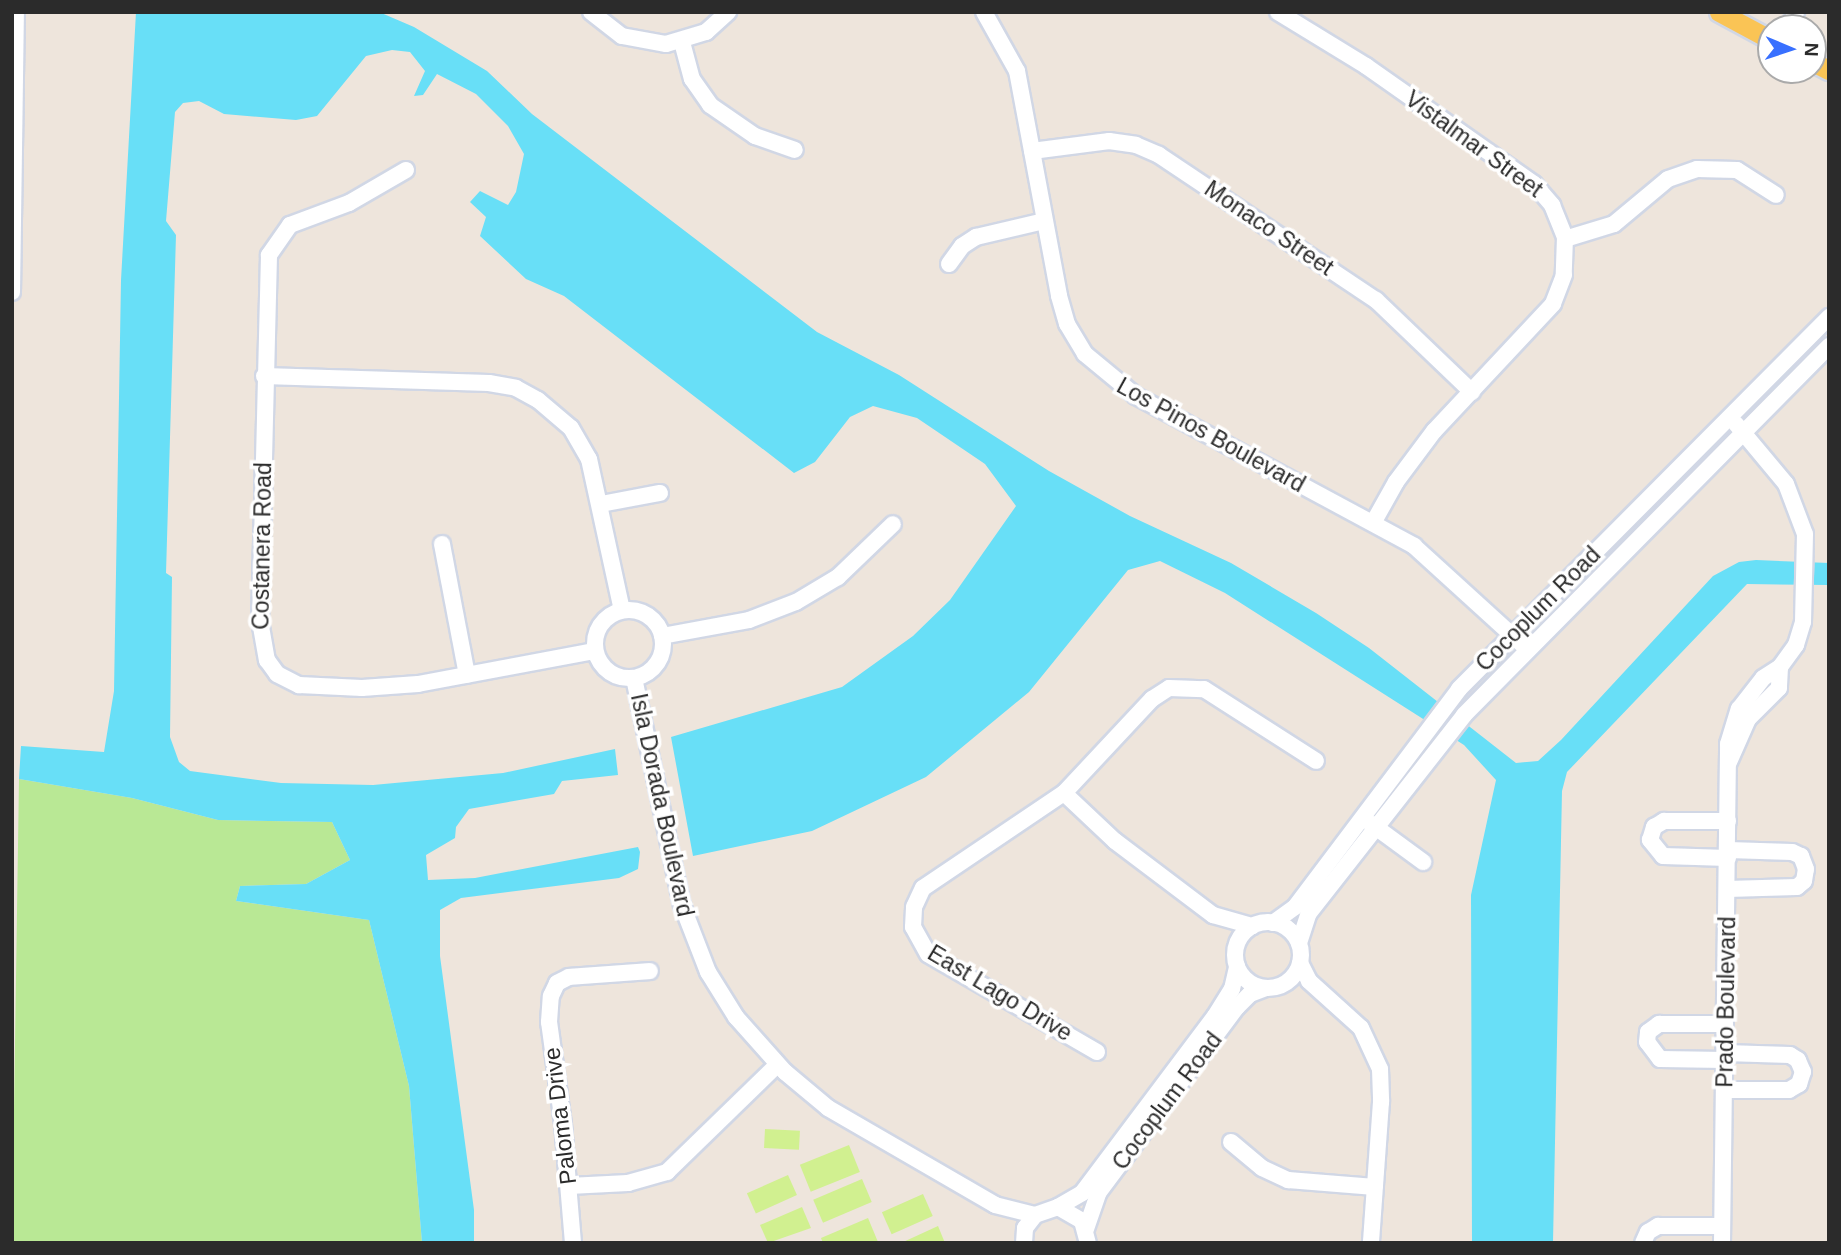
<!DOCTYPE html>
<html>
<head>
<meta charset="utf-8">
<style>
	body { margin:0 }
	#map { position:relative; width:1841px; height:1255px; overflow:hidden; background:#eee5dc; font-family:Arial,sans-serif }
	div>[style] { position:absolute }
	.green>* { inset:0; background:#b9e895 }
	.pitch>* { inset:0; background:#d1f090; transform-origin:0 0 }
	.water>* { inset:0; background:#68dff7 }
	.roads { filter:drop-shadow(2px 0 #d1d7e5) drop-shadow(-2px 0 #d1d7e5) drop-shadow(0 2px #d1d7e5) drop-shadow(0 -2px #d1d7e5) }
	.minor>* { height:16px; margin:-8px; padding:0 8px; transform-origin:8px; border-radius:8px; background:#fff }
	.minor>.ring { margin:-8px; padding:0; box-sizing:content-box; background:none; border:16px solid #fff; border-radius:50% }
	.major>* { height:19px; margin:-9.5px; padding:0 9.5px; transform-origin:9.5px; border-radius:9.5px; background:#fac455 }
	span { translate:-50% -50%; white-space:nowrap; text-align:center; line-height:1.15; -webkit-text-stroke:7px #fff; paint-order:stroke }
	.street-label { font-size:23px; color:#2b2b2b }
	.frame { position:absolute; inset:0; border:14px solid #2b2b2b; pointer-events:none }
	.north { position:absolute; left:1757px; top:14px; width:70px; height:70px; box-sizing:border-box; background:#fff; border:2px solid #aaa; border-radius:50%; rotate:92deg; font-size:19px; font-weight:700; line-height:28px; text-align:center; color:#2b2b2b }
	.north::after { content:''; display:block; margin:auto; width:24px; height:32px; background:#3870ff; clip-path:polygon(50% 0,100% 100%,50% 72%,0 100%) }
</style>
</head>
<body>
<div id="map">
	<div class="green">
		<div style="clip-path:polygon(19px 779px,132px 798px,218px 820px,332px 822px,350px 860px,306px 884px,240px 886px,236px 901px,369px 920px,409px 1086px,422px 1243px,12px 1243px)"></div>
	</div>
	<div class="pitch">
		<div style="left:765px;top:1129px;width:35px;height:19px;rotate:3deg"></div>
		<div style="left:849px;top:1145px;width:29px;height:53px;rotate:68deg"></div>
		<div style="left:788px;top:1175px;width:22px;height:45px;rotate:66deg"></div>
		<div style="left:862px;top:1179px;width:25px;height:53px;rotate:67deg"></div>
		<div style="left:923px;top:1194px;width:24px;height:45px;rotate:66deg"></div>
		<div style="clip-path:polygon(802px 1207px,811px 1228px,768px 1243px,760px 1225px)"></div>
		<div style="clip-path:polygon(868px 1218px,878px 1242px,823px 1243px,821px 1238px)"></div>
		<div style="clip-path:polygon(938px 1226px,945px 1243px,901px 1243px)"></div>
	</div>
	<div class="water">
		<div style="clip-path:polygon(136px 12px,379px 12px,414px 27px,487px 71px,532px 114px,817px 332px,899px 375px,1049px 471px,1130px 516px,1231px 563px,1316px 613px,1369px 648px,1516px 763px,1538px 761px,1561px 740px,1713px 576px,1739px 562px,1756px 560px,1829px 563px,1829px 585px,1747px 584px,1567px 772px,1562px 791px,1553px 1243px,1472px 1243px,1471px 895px,1496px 780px,1464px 745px,1225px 593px,1160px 561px,1128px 570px,1029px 692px,926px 777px,812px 831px,693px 856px,671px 737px,842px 687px,913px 636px,950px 600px,1016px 506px,985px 464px,917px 418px,873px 406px,850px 417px,815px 462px,794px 473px,564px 296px,526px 279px,480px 236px,486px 217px,470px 202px,480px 191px,508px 205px,516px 192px,524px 154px,508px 126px,476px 94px,437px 74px,423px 95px,414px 96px,425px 71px,410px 52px,392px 50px,366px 56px,317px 116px,296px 120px,224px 114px,199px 101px,183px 103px,175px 112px,166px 221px,176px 235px,166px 573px,172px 577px,170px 737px,179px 762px,190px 771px,281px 783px,373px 785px,503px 773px,615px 749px,618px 775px,562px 781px,554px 794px,469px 809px,456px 827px,455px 838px,426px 855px,428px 880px,475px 878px,638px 847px,640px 852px,638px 869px,619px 878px,461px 898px,440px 910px,440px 956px,474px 1210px,474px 1243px,422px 1243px,409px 1086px,369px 920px,236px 901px,240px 886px,306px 884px,350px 860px,332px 822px,218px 820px,132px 798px,19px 779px,21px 746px,104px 752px,114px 691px,121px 280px)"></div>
	</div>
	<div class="roads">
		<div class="minor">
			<div style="left:591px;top:12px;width:39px;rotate:38deg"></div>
			<div style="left:622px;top:36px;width:45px;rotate:10.3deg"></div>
			<div style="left:666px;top:44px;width:42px;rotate:-16.7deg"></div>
			<div style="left:706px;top:32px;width:30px;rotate:-42deg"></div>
			<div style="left:984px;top:12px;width:68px;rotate:60.8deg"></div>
			<div style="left:1017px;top:71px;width:229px;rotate:79.4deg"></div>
			<div style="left:1059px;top:296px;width:29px;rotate:74deg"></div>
			<div style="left:1067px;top:324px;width:35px;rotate:59deg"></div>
			<div style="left:1085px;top:354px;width:66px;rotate:39.5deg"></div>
			<div style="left:1136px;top:396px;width:316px;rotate:28.3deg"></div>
			<div style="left:1414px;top:546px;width:153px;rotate:42.3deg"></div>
			<div style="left:1278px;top:12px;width:103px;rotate:31.5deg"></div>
			<div style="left:1366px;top:66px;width:205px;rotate:35.1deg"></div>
			<div style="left:1534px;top:184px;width:28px;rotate:49deg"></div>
			<div style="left:1552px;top:205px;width:35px;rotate:68deg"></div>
			<div style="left:1565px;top:237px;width:38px;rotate:92deg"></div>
			<div style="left:1564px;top:275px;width:31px;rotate:111deg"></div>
			<div style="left:1553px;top:304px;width:174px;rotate:133.1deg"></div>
			<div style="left:1434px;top:431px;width:64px;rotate:126.7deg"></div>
			<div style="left:1396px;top:482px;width:47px;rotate:119.3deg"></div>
			<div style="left:1788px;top:28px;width:18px;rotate:-63deg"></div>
			<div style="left:682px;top:42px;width:38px;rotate:75deg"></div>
			<div style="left:692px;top:79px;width:32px;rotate:55deg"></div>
			<div style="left:710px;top:105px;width:55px;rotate:34.6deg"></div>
			<div style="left:755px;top:136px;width:42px;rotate:19.3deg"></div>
			<div style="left:1032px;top:151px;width:78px;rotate:-7.4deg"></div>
			<div style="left:1109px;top:141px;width:27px;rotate:8deg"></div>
			<div style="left:1136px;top:145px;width:25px;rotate:23deg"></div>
			<div style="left:1159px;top:155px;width:261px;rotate:33.8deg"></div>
			<div style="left:1376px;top:300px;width:133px;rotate:43.8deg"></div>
			<div style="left:406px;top:170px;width:66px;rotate:149.9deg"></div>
			<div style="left:349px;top:203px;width:63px;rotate:159.6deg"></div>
			<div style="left:290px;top:225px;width:37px;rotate:125deg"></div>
			<div style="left:269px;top:255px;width:366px;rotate:91.4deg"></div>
			<div style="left:260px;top:621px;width:40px;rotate:80deg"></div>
			<div style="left:267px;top:660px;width:17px;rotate:54deg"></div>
			<div style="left:277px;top:674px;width:25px;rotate:27deg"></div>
			<div style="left:299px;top:685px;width:63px;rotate:2.7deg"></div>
			<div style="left:362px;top:688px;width:56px;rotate:-4.1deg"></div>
			<div style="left:418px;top:684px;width:180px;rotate:-10.6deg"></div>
			<div style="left:1565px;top:239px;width:51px;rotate:-17deg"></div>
			<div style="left:1614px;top:224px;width:70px;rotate:-39.8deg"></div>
			<div style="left:1668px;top:179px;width:31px;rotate:-19deg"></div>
			<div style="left:1697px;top:169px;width:40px;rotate:1.4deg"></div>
			<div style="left:1737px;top:170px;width:46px;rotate:32.7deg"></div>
			<div style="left:949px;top:264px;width:22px;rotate:-54deg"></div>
			<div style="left:962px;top:246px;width:17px;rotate:-33deg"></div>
			<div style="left:976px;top:237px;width:70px;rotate:-13.2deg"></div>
			<div style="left:12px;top:292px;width:280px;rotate:-89.2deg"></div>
			<div style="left:264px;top:376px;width:225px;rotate:1.8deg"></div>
			<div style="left:489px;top:383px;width:27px;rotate:10deg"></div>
			<div style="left:516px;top:388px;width:25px;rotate:29deg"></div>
			<div style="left:538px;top:400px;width:43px;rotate:40.3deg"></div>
			<div style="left:571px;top:428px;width:36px;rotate:60deg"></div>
			<div style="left:589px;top:459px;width:155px;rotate:77.7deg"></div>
			<div style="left:1736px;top:424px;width:78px;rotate:50.2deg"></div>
			<div style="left:1786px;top:484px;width:53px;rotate:69.2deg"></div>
			<div style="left:1805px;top:534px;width:88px;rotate:91.3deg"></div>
			<div style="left:1803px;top:622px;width:24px;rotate:107deg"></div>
			<div style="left:1796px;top:645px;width:27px;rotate:126deg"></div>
			<div style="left:601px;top:504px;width:60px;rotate:-10.6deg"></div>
			<div style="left:442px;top:544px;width:133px;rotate:79.2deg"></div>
			<div class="ring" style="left:595px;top:610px;width:52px;height:52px"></div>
			<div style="left:662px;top:636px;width:88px;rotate:-10.4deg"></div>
			<div style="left:749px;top:620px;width:50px;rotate:-21deg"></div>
			<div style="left:796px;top:602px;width:49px;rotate:-30.8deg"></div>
			<div style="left:838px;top:577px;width:76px;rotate:-43.9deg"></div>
			<div style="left:634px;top:678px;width:232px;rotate:78.1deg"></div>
			<div style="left:682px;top:905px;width:72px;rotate:68.8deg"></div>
			<div style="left:708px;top:972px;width:53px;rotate:58.1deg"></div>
			<div style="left:736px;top:1017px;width:74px;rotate:48.3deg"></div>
			<div style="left:785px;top:1072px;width:56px;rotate:39.9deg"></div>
			<div style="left:828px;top:1108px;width:193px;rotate:30.1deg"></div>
			<div style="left:995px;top:1205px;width:41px;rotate:14deg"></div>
			<div style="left:1064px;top:793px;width:70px;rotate:43.3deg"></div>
			<div style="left:1115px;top:841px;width:123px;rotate:37.1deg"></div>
			<div style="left:1213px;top:915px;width:41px;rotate:15.8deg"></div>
			<div style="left:1370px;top:823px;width:66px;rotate:36.3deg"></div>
			<div style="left:1728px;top:858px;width:65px;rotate:-178.2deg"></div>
			<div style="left:1663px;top:856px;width:21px;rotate:-129deg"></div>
			<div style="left:1650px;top:840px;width:14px;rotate:-73deg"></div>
			<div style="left:1654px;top:827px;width:12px;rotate:-31deg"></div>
			<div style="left:1664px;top:821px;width:64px"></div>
			<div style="left:1727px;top:889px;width:70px;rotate:-1.6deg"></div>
			<div style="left:1797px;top:887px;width:9px;rotate:-41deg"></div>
			<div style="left:1804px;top:881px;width:12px;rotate:-81deg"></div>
			<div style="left:1806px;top:869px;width:14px;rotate:-111deg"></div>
			<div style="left:1801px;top:856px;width:10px;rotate:-156deg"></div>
			<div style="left:1792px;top:852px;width:64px;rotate:-178.2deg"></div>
			<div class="ring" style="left:1235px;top:922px;width:50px;height:50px"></div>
			<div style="left:1273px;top:923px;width:27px;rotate:-36deg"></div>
			<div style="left:1295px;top:907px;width:273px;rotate:-53deg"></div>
			<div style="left:1459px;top:689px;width:525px;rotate:-45.15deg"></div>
			<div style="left:1299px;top:943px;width:32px;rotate:-72deg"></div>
			<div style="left:1309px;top:913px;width:251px;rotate:-51.9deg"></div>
			<div style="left:1464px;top:715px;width:519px;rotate:-45.31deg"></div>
			<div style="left:1300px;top:963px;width:20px;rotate:63deg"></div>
			<div style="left:1309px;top:981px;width:70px;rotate:42.1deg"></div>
			<div style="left:1361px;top:1028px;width:45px;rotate:65.1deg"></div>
			<div style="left:1380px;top:1069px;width:33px;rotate:88deg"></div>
			<div style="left:1381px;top:1102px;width:141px;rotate:94.1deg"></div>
			<div style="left:1097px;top:1052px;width:195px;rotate:-149.9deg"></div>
			<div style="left:928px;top:954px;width:31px;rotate:-119deg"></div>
			<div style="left:913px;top:927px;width:20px;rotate:-87deg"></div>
			<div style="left:914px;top:907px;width:21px;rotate:-65deg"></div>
			<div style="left:923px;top:888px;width:170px;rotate:-34deg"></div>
			<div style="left:1064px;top:793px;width:129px;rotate:-46.9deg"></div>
			<div style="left:1152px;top:699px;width:20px;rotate:-33deg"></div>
			<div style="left:1169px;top:688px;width:35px;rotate:2deg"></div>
			<div style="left:1204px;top:689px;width:133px;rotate:32.7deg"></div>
			<div style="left:1725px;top:1060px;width:65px;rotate:-179.1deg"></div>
			<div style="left:1660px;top:1059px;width:21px;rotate:-127deg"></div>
			<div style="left:1647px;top:1042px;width:10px;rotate:-84deg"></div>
			<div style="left:1648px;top:1032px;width:14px;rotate:-36deg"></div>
			<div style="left:1659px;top:1024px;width:66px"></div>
			<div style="left:1725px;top:1090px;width:64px"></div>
			<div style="left:1789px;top:1090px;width:12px;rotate:-31deg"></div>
			<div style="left:1799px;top:1084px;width:13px;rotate:-72deg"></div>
			<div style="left:1803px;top:1072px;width:13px;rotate:-113deg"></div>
			<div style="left:1798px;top:1060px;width:9px;rotate:-148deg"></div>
			<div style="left:1790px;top:1055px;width:65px;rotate:-178.2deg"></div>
			<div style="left:1231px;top:1142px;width:40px;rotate:40deg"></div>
			<div style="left:1262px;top:1168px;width:29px;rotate:25deg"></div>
			<div style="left:1288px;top:1180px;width:87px;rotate:4.6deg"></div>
			<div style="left:569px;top:1186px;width:59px;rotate:-2.9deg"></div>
			<div style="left:628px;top:1183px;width:41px;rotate:-15.8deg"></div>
			<div style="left:667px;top:1172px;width:153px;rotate:-44.2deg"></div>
			<div style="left:1058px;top:1207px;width:28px;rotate:-30deg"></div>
			<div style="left:1082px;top:1193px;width:221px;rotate:-53.1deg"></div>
			<div style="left:1215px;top:1016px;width:32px;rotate:-58deg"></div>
			<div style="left:1232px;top:989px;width:23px;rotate:-77deg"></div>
			<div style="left:1086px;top:1229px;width:39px;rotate:-71deg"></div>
			<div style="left:1099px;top:1192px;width:231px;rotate:-53.3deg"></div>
			<div style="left:1237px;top:1007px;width:18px;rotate:-45deg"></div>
			<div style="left:1250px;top:994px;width:17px;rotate:-21deg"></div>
			<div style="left:573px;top:1243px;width:119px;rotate:-94.8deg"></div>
			<div style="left:563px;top:1124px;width:103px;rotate:-97.8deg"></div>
			<div style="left:549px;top:1022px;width:26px;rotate:-86deg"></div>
			<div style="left:551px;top:996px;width:14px;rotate:-65deg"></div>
			<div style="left:557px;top:983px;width:13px;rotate:-27deg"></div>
			<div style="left:569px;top:977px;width:81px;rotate:-4.2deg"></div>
			<div style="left:1024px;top:1243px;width:15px;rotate:-86deg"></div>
			<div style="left:1025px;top:1228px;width:16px;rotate:-52deg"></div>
			<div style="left:1035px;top:1215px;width:24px;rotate:-19deg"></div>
			<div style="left:1058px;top:1207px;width:28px;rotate:30deg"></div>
			<div style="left:1082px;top:1221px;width:23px;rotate:75deg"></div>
			<div style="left:1643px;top:1243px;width:12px;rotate:-66deg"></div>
			<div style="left:1648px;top:1232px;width:12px;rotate:-31deg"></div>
			<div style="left:1658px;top:1226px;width:64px"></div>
			<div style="left:1722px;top:1243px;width:499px;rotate:-89.3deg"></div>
			<div style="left:1728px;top:744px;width:37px;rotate:-73deg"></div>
			<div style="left:1739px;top:709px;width:39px;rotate:-52deg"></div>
			<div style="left:1763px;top:678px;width:20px;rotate:-33deg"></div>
			<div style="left:1780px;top:667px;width:21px;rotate:93deg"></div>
			<div style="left:1779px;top:688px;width:44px;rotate:135deg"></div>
			<div style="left:1748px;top:719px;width:47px;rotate:113.8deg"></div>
		</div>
		<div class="major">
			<div style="left:1719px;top:12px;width:59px;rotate:28.3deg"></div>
			<div style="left:1813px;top:62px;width:18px;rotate:27deg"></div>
		</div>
	</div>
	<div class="street-label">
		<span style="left:1474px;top:144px;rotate:36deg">Vistalmar Street</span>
		<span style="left:1269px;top:228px;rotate:34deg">Monaco Street</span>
		<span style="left:1211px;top:435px;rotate:29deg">Los Pinos Boulevard</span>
		<span style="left:262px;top:546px;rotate:-89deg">Costanera Road</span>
		<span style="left:1538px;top:609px;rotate:-45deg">Cocoplum Road</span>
		<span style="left:662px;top:805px;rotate:78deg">Isla Dorada Boulevard</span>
		<span style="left:1000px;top:993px;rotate:31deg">East Lago Drive</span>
		<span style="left:1726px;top:1002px;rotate:-89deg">Prado Boulevard</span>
		<span style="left:1167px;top:1101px;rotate:-53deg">Cocoplum Road</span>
		<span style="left:560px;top:1116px;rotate:-97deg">Paloma Drive</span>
	</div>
	<div class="frame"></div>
	<div class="north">N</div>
</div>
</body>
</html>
